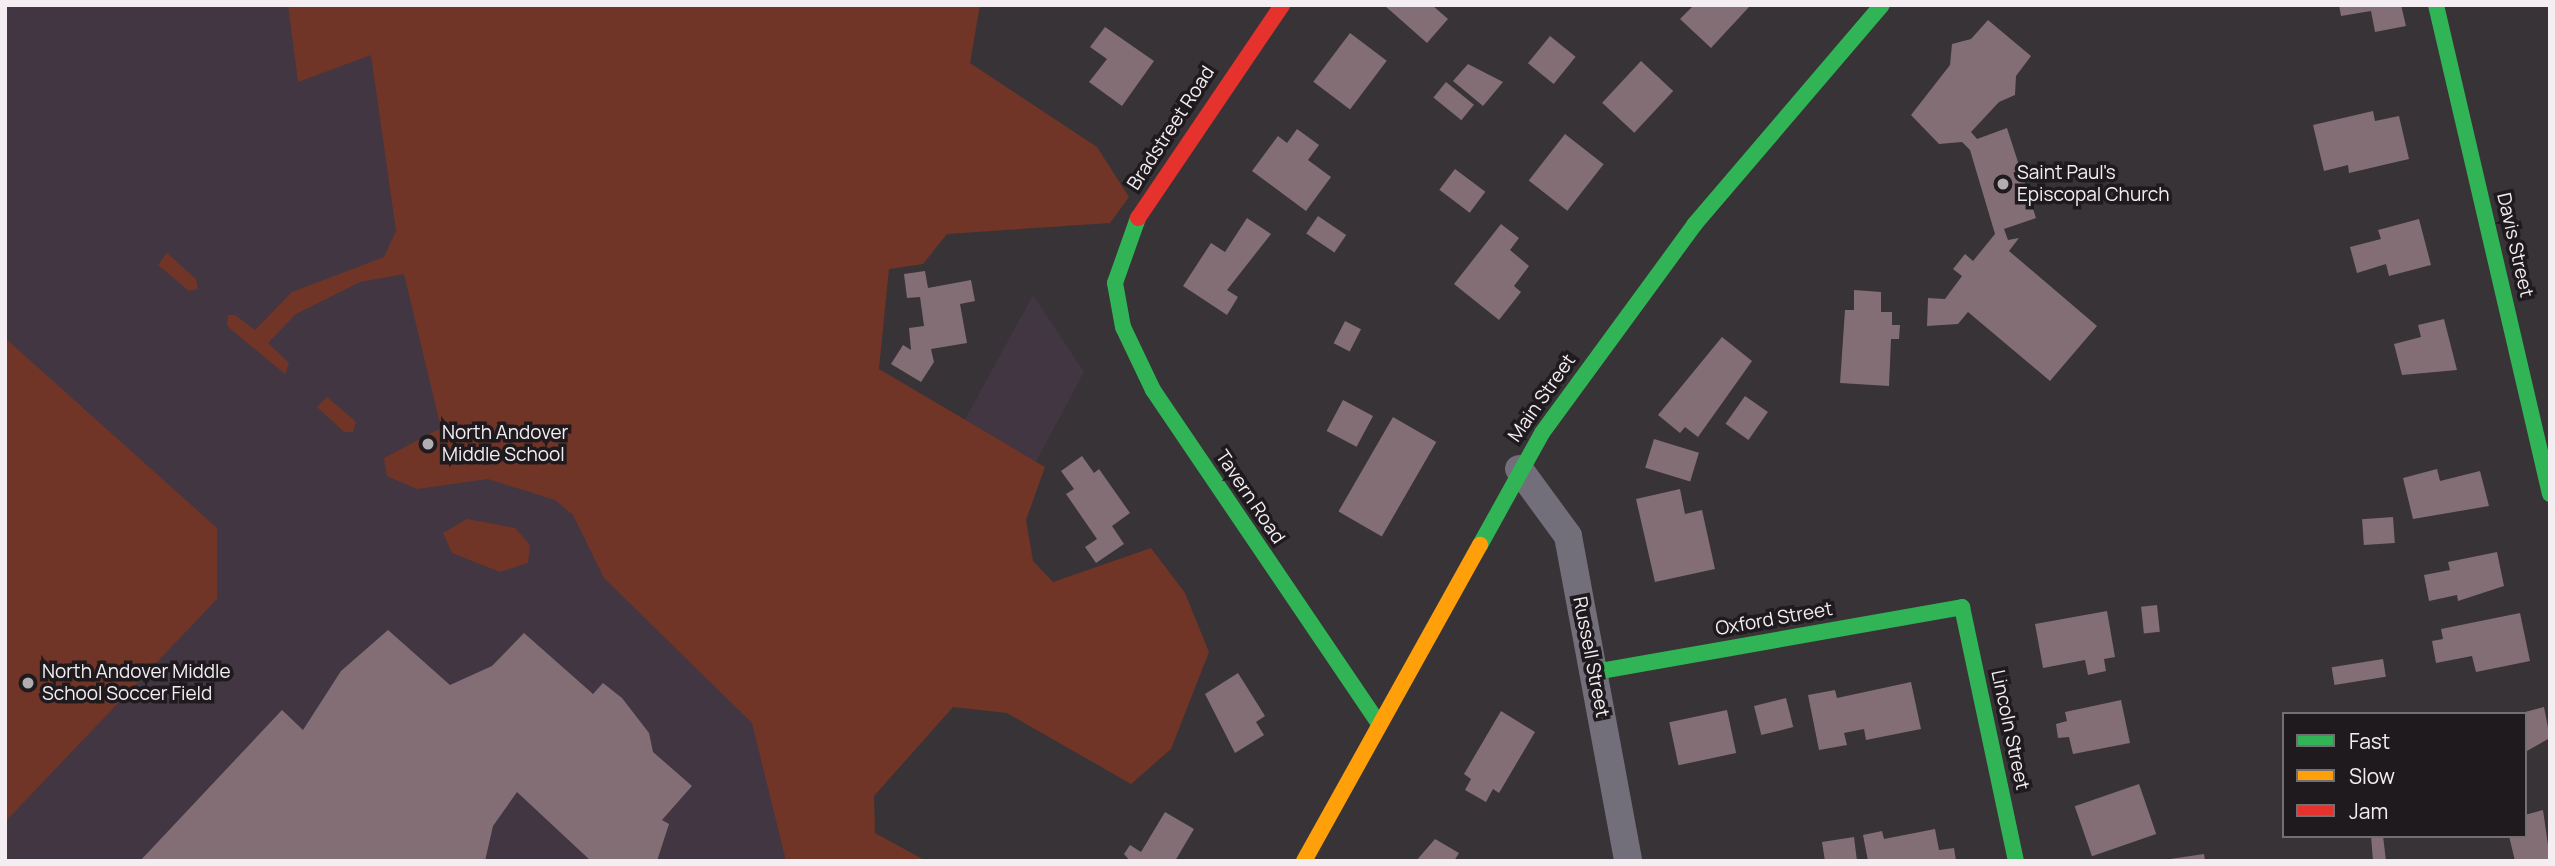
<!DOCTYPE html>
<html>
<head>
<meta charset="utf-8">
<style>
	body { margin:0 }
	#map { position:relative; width:2555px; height:866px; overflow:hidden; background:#373337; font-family:Manrope,sans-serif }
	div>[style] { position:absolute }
	.built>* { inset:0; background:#423642 }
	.green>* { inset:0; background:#703526 }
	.building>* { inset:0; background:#836e76; transform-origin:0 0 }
	.street>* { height:28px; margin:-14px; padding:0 14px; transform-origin:14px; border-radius:14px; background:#726f7b }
	.fast>* { height:16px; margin:-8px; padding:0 8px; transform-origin:8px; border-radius:8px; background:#30b455 }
	.slow>* { height:16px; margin:-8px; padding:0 8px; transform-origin:8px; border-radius:8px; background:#ff9f0a }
	.jam>* { height:16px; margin:-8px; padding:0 8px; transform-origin:8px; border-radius:8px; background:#e5322d }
	.dots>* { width:19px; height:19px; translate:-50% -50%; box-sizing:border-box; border:4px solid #1e1a1e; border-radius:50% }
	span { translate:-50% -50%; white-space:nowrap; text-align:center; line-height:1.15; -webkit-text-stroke:7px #1e1a1e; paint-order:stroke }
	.street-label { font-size:19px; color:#f4eef3 }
	.poi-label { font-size:19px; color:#f4eef3 }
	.left { translate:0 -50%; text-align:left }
	.frame { position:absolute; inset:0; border:7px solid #f4eef3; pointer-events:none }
	.legend { position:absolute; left:2282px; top:712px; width:245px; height:126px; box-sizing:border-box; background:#1e1a1e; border:2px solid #746f73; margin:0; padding:9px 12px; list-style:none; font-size:21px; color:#f4eef3 }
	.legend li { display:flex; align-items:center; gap:14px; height:35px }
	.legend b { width:35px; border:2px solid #746f73 }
</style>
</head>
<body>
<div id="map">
	<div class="built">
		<div style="clip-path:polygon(5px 5px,832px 5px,773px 404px,929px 485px,1033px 295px,1084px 372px,828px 850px,847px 861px,5px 861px)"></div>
	</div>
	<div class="green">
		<div style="clip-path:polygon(288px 5px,980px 5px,970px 63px,1097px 147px,1129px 197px,1110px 223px,947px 234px,923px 264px,889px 269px,879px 369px,1045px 467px,1026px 520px,1033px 561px,1053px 582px,1151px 548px,1185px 593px,1209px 652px,1171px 749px,1131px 784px,1007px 713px,953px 707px,874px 796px,875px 833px,926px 861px,786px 861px,752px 723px,604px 578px,573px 515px,555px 500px,488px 479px,417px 489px,387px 476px,384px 458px,441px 428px,404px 274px,360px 282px,296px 314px,268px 343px,289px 363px,285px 374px,227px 326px,228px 315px,235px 315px,255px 330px,292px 292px,384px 257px,396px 231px,371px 55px,298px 82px)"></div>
		<div style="clip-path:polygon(167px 253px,196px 279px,198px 289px,189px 291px,158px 265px)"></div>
		<div style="clip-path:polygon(5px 338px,217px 528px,217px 599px,5px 822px)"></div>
		<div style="clip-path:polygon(327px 397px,356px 422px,353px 432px,344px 432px,317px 407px)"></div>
		<div style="clip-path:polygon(467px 519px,515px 528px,530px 545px,528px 563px,500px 572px,452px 553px,443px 533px)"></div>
	</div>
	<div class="building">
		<div style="clip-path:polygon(1384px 5px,1432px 5px,1448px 19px,1427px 43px)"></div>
		<div style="clip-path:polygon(1694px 5px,1748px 5px,1749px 7px,1711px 48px,1680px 19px)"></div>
		<div style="clip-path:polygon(2339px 5px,2401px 5px,2406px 26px,2375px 32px,2371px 11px,2341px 16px)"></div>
		<div style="clip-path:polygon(1988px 20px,2031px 56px,2016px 76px,2015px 95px,1999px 102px,1971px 132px,1977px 139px,2007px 128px,2036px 218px,2004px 229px,2008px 240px,2019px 238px,2009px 251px,2097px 326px,2050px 381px,1968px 312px,1958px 324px,1927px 326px,1928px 298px,1945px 299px,1962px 276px,1953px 269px,1965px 254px,1973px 261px,1995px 234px,1970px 150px,1962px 142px,1939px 144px,1911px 115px,1950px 65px,1952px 44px,1971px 39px)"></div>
		<div style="clip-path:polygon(1105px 27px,1154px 61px,1122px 106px,1089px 82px,1107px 59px,1090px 47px)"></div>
		<div style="left:1350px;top:33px;width:46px;height:61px;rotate:37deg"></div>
		<div style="left:1550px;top:36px;width:33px;height:35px;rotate:39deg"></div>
		<div style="left:1641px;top:61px;width:44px;height:57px;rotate:43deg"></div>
		<div style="clip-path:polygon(1468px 64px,1503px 82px,1483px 106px,1453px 81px)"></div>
		<div style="left:1446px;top:82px;width:36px;height:20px;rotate:39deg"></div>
		<div style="clip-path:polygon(2373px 111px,2375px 121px,2399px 116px,2409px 159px,2349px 173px,2348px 165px,2324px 171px,2313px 125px)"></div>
		<div style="clip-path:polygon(1297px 129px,1319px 145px,1308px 160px,1331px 177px,1306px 211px,1252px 171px,1278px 136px,1287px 143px)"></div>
		<div style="left:1565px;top:134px;width:49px;height:59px;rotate:38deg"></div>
		<div style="left:1455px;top:169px;width:38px;height:26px;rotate:37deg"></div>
		<div style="left:1318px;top:216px;width:34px;height:21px;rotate:34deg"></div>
		<div style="clip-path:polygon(1247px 218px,1271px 234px,1227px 290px,1238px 297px,1227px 315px,1183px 286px,1211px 243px,1225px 252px)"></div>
		<div style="clip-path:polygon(2419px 219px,2431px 265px,2389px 276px,2386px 264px,2357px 273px,2350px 247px,2381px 239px,2378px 230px)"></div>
		<div style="clip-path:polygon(1501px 224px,1519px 238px,1510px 250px,1529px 266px,1514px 286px,1521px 292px,1499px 320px,1454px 284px)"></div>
		<div style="clip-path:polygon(925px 271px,928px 288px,971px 280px,975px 301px,960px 304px,967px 343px,931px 349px,934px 362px,921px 382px,891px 364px,903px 345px,911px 350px,909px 328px,924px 326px,920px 297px,907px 298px,904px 274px)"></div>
		<div style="clip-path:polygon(1854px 290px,1881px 292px,1881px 312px,1892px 312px,1892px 325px,1900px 325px,1899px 339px,1891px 339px,1889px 386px,1840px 383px,1845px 310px,1854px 310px)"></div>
		<div style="clip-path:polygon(2444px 319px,2457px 370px,2402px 375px,2394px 344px,2421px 337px,2418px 325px)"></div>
		<div style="left:1345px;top:321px;width:18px;height:25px;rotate:27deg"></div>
		<div style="clip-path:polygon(1722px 337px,1752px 361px,1698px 437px,1685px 427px,1680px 433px,1658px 415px)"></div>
		<div style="left:1745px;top:396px;width:28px;height:34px;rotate:35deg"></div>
		<div style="left:1343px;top:400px;width:34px;height:35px;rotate:28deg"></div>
		<div style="left:1393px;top:417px;width:50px;height:109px;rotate:30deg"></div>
		<div style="left:1654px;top:439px;width:47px;height:30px;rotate:17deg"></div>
		<div style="clip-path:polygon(1082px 456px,1094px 473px,1099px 469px,1130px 513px,1112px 526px,1124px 544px,1096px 563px,1085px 547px,1097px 539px,1066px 494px,1074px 489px,1061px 471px)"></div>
		<div style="clip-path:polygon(2437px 469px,2440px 481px,2480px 471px,2489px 506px,2413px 519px,2403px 478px)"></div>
		<div style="clip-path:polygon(1680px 489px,1685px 514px,1702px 510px,1715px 569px,1655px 582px,1636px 499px)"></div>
		<div style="left:2393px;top:517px;width:26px;height:31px;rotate:86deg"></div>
		<div style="clip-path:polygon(2497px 552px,2504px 586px,2458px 601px,2457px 595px,2429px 601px,2424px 575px,2450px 570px,2448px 562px)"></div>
		<div style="left:2157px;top:605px;width:27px;height:16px;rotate:84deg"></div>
		<div style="clip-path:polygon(2107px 611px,2115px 657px,2104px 659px,2106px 671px,2088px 675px,2085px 660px,2043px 668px,2035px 624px)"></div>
		<div style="clip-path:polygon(2520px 613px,2530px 661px,2476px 672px,2472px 656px,2436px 663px,2432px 641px,2443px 639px,2441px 629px)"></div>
		<div style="clip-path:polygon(388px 630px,450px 685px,492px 666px,524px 633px,593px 694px,603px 683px,622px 698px,649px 733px,653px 752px,692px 786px,662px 820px,669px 824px,657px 861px,591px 861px,517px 792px,493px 826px,485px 861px,140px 861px,282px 710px,303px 730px,341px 671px)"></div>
		<div style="left:2383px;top:659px;width:18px;height:52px;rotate:81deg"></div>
		<div style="clip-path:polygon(1238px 673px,1265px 716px,1256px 722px,1264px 735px,1235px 753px,1205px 694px)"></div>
		<div style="clip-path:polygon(1911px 682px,1921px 729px,1866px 740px,1864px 729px,1844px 733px,1847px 745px,1819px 750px,1808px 695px,1835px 690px,1837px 698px)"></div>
		<div style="left:1786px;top:698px;width:30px;height:33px;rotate:76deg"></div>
		<div style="clip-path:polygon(2121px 700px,2130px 743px,2073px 754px,2069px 737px,2058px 738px,2056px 724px,2067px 721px,2065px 712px)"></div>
		<div style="clip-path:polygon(2544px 707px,2550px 738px,2525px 752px,2525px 712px)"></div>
		<div style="left:1727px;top:710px;width:44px;height:59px;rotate:78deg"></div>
		<div style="clip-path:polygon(1501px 711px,1535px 732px,1499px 793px,1493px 789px,1486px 802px,1465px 790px,1471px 779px,1464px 774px)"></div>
		<div style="left:2139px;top:784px;width:53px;height:68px;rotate:71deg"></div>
		<div style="clip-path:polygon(2543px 810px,2550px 859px,2515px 861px,2509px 836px,2525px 836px,2525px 815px)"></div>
		<div style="clip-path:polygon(1165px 812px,1194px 829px,1175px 861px,1130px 861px,1124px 854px,1130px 845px,1141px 852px)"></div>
		<div style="clip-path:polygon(1935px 829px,1939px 850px,1954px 848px,1956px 861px,1868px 861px,1863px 835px,1882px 831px,1884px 839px)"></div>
		<div style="clip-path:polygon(2371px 836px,2383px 836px,2386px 861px,2373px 861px)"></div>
		<div style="clip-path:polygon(1854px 837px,1857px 861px,1825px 861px,1822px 842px)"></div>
		<div style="clip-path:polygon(1435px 839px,1459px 853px,1454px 861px,1416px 861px)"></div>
		<div style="clip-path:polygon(2204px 854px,2205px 861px,2170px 861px,2170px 859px)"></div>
	</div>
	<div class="street">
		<div style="left:1519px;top:469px;width:83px;rotate:53.8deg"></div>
		<div style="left:1568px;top:536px;width:330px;rotate:79.5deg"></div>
	</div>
	<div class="fast">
		<div style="left:2436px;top:5px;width:502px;rotate:76.88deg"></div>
		<div style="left:1138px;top:218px;width:69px;rotate:109.5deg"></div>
		<div style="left:1115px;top:283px;width:45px;rotate:79.7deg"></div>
		<div style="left:1123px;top:327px;width:70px;rotate:64.5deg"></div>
		<div style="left:1153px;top:390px;width:400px;rotate:55.9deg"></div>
		<div style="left:1480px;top:545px;width:128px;rotate:-61deg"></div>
		<div style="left:1542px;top:433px;width:258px;rotate:-53.8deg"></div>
		<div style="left:1694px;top:225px;width:289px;rotate:-49.5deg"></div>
		<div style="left:1595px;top:672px;width:373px;rotate:-10deg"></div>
		<div style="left:1962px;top:607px;width:260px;rotate:78deg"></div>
	</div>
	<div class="slow">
		<div style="left:1304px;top:861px;width:362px;rotate:-60.9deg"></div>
	</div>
	<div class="jam">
		<div style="left:1138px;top:218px;width:257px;rotate:-55.9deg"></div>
	</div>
	<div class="dots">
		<div style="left:2003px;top:184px;background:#b2adb1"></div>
		<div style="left:428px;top:444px;background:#b2adb1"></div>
		<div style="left:28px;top:683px;background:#b2adb1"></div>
	</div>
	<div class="street-label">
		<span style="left:1171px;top:128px;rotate:-57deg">Bradstreet Road</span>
		<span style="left:2515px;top:245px;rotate:77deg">Davis Street</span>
		<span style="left:1542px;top:398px;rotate:-55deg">Main Street</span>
		<span style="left:1250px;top:497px;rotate:56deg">Tavern Road</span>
		<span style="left:1774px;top:619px;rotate:-10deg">Oxford Street</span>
		<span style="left:1591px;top:657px;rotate:79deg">Russell Street</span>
		<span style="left:2010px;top:730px;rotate:78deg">Lincoln Street</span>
	</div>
	<div class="poi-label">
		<span class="left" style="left:2017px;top:184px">Saint Paul's<br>Episcopal Church</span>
		<span class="left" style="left:442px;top:444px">North Andover<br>Middle School</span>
		<span class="left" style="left:42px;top:683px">North Andover Middle<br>School Soccer Field</span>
	</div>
	<div class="frame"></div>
	<ul class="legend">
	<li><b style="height:9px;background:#30b455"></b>Fast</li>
	<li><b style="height:9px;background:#ff9f0a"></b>Slow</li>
	<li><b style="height:9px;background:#e5322d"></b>Jam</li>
	</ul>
</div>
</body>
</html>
